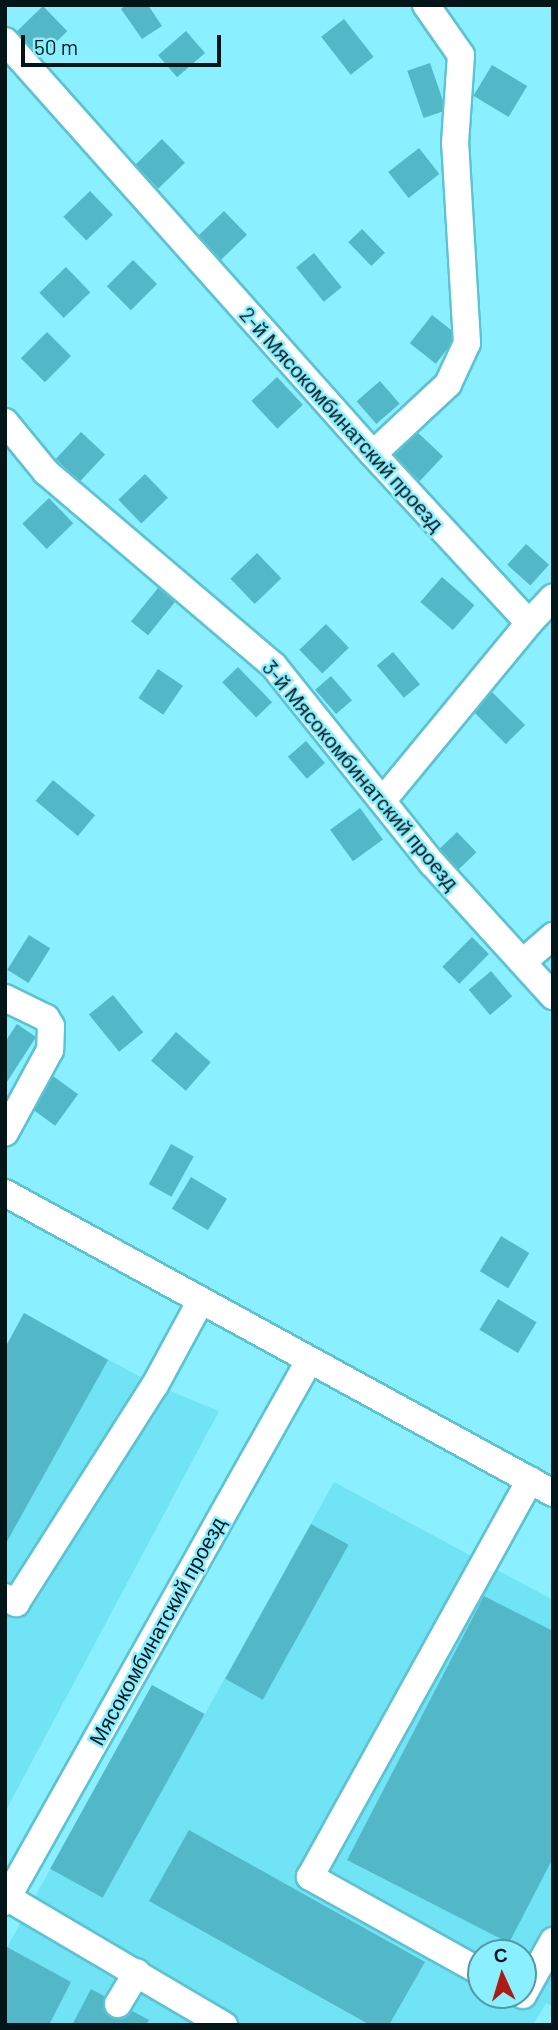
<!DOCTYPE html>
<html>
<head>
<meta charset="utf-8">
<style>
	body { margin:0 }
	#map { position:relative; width:558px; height:2030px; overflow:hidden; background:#8aefff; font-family:Barlow,sans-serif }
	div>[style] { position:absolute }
	.built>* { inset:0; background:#70e3f5 }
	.building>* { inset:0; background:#52b8c8; transform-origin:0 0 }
	.roads { filter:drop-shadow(2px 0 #5dc2d2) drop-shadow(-2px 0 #5dc2d2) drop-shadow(0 2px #5dc2d2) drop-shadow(0 -2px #5dc2d2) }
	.minor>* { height:26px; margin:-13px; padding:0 13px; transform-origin:13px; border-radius:13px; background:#fff }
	span { translate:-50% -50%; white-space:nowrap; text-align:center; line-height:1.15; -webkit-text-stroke:5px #8aefff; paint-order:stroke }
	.street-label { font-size:21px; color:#02161a }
	.frame { position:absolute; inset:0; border:7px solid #02161a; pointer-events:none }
	.north { position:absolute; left:467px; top:1939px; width:70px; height:70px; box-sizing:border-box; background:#8aefff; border:2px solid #5498a3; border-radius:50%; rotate:356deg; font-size:19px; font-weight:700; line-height:28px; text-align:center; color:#02161a }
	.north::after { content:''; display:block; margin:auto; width:24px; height:32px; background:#ac1c14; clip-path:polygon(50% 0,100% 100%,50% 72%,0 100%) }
	.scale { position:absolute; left:21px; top:35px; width:200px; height:32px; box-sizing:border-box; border:4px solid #02161a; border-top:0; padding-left:9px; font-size:21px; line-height:24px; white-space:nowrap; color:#02161a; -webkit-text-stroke:5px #8aefff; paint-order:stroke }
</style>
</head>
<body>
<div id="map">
	<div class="built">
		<div style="clip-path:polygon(24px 1313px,155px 1385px,219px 1411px,5px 1812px,5px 1348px)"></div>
		<div style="clip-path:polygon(evenodd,334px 1482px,553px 1600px,553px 2007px,546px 2003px,533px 2025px,5px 2025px,5px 1951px,152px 1685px,205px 1714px,334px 1482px,481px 1953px,523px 1953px,523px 1995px,481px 1995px,481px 1953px)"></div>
	</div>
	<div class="building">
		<div style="clip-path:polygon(126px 5px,148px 5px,162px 26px,142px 39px,121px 9px)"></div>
		<div style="left:43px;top:6px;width:35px;height:37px;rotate:46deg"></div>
		<div style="left:344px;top:19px;width:48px;height:29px;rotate:52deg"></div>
		<div style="left:186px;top:31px;width:29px;height:37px;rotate:49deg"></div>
		<div style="left:430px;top:63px;width:50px;height:24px;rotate:71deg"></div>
		<div style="left:492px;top:65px;width:41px;height:36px;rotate:31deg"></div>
		<div style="left:162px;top:139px;width:33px;height:37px;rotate:46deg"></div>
		<div style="left:419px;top:148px;width:33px;height:39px;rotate:52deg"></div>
		<div style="left:90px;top:191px;width:33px;height:37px;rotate:46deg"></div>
		<div style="left:224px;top:211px;width:33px;height:36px;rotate:46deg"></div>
		<div style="left:362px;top:229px;width:33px;height:19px;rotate:46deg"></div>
		<div style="left:314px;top:253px;width:44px;height:23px;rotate:51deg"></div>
		<div style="left:133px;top:260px;width:34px;height:37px;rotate:45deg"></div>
		<div style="left:66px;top:267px;width:35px;height:37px;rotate:46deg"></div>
		<div style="left:432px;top:315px;width:33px;height:36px;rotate:38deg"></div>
		<div style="left:47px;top:332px;width:34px;height:37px;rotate:45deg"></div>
		<div style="left:277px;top:377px;width:38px;height:35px;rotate:47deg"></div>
		<div style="left:380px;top:381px;width:30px;height:31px;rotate:49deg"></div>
		<div style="left:416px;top:431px;width:37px;height:34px;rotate:43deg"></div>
		<div style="left:81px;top:432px;width:33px;height:37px;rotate:43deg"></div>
		<div style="left:145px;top:474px;width:33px;height:37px;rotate:46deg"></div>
		<div style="left:49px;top:498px;width:35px;height:37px;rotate:46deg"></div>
		<div style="left:526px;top:544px;width:31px;height:28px;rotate:42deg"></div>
		<div style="left:257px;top:553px;width:35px;height:37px;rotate:46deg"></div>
		<div style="left:442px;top:577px;width:43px;height:33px;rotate:41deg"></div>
		<div style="left:158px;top:588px;width:22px;height:43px;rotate:39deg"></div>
		<div style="left:326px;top:624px;width:33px;height:37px;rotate:46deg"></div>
		<div style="left:393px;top:652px;width:42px;height:21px;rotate:50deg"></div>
		<div style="left:238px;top:667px;width:49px;height:22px;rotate:46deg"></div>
		<div style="left:158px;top:669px;width:30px;height:35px;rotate:34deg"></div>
		<div style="left:331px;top:676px;width:32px;height:21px;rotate:49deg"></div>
		<div style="left:489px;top:689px;width:51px;height:27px;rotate:45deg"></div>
		<div style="left:306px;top:741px;width:29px;height:24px;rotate:49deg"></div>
		<div style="left:53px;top:780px;width:55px;height:27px;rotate:40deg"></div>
		<div style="left:360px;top:808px;width:39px;height:37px;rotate:54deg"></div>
		<div style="left:457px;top:832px;width:28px;height:25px;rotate:46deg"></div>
		<div style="left:29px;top:935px;width:25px;height:41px;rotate:32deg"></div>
		<div style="left:472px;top:937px;width:24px;height:42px;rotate:45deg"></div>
		<div style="left:491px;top:971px;width:33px;height:29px;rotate:50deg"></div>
		<div style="left:113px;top:995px;width:48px;height:31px;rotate:51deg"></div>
		<div style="clip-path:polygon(17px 1024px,36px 1037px,5px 1085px,5px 1042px)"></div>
		<div style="left:176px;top:1032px;width:46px;height:38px;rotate:41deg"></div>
		<div style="left:53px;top:1076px;width:31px;height:39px;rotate:36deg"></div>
		<div style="left:171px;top:1144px;width:26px;height:46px;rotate:29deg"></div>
		<div style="left:191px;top:1177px;width:42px;height:37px;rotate:31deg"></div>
		<div style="left:501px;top:1236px;width:33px;height:41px;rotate:31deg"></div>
		<div style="left:498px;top:1299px;width:45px;height:36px;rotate:31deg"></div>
		<div style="clip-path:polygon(24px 1313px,108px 1360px,5px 1545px,5px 1348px)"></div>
		<div style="left:311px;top:1524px;width:43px;height:177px;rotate:29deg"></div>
		<div style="clip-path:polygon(484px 1596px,553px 1631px,553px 1858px,509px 1943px,347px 1860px)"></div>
		<div style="left:152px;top:1685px;width:60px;height:210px;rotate:29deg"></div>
		<div style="clip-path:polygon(189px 1830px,425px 1962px,389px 2025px,370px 2025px,149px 1901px)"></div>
		<div style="clip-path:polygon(7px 1947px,71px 1982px,49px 2025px,5px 2025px)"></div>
		<div style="clip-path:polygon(91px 1989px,149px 2020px,146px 2025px,72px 2025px)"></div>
	</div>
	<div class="roads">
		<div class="minor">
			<div style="left:5px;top:41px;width:553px;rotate:48.3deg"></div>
			<div style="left:373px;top:454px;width:230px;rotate:47.3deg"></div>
			<div style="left:529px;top:623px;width:229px;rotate:129.5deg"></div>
			<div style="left:5px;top:422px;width:65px;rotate:50.6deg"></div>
			<div style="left:46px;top:472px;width:299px;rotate:40.4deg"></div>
			<div style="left:274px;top:666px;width:253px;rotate:51.3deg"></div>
			<div style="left:432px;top:863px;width:180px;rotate:47.7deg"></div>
			<div style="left:373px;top:454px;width:103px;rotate:-43deg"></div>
			<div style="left:448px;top:384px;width:45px;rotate:-65.1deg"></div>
			<div style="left:467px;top:343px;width:200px;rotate:-93.4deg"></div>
			<div style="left:455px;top:143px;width:88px;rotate:-86.1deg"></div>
			<div style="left:461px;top:55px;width:61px;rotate:-125deg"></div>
			<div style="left:529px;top:623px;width:35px;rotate:-47deg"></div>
			<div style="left:523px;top:962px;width:40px;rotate:-41deg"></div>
			<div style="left:5px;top:998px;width:46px;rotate:26deg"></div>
			<div style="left:46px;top:1018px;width:9px;rotate:58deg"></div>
			<div style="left:51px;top:1026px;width:24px;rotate:92deg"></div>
			<div style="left:50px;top:1050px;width:94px;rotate:118.5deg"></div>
			<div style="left:5px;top:1193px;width:625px;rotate:28.7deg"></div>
			<div style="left:5px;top:1597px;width:13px;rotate:29deg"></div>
			<div style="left:16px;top:1603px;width:259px;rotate:-57.5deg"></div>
			<div style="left:155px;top:1385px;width:94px;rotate:-61.5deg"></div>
			<div style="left:8px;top:1898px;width:251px;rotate:30.5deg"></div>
			<div style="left:5px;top:1902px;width:621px;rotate:-60.67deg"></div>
			<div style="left:481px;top:1972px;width:196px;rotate:-150.9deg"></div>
			<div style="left:310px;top:1877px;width:454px;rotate:-61deg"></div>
			<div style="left:523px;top:1995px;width:62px;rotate:-60.9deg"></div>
			<div style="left:118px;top:2004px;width:37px;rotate:-59deg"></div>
		</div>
	</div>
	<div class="street-label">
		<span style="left:342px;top:419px;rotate:48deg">2-й Мясокомбинатский проезд</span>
		<span style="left:361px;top:775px;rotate:50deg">3-й Мясокомбинатский проезд</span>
		<span style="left:157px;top:1631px;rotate:-61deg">Мясокомбинатский проезд</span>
	</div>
	<div class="frame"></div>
	<div class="north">С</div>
	<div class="scale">50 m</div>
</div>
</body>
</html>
